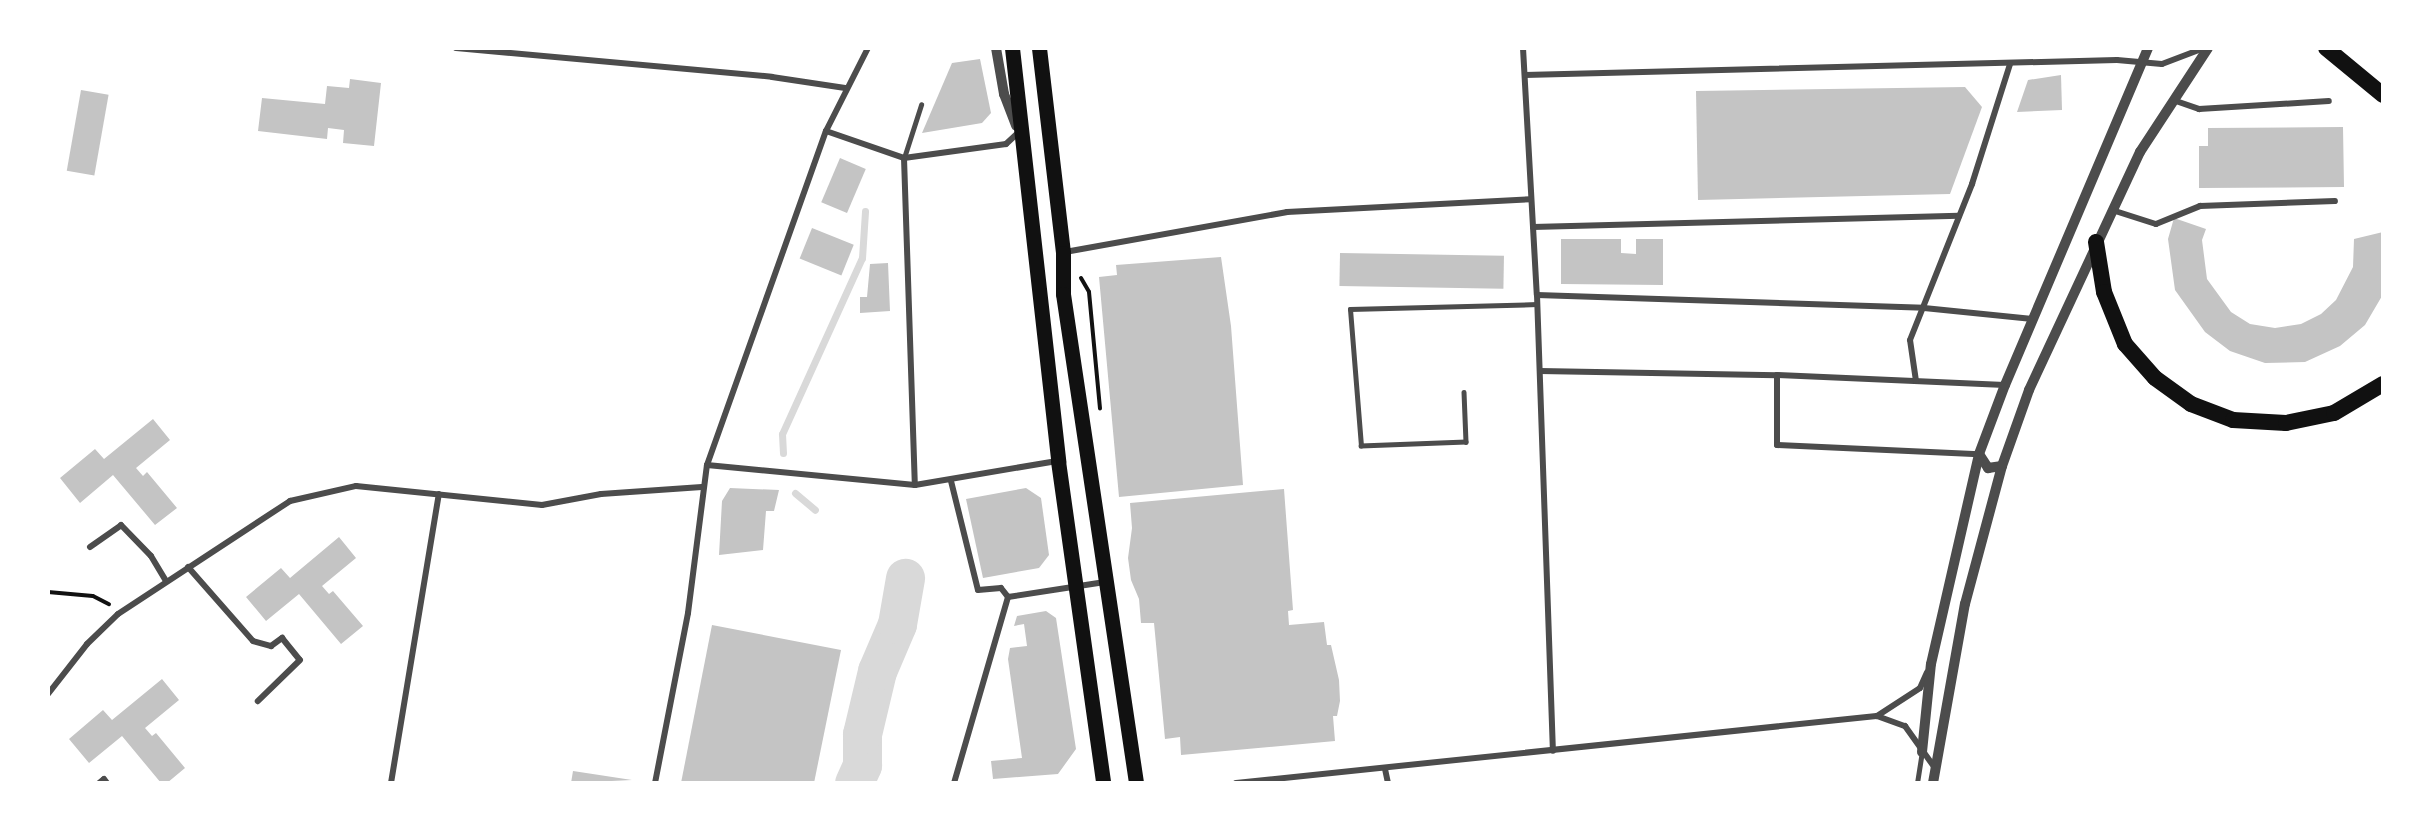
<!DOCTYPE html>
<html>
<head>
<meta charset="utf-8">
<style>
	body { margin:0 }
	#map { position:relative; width:2431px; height:831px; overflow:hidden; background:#fff; font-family:Raleway,sans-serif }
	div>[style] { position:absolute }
	.stream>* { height:7px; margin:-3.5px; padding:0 3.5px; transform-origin:3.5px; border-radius:3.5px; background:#d9d9d9 }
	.river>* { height:39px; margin:-19.5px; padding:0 19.5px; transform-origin:19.5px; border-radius:19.5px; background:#d9d9d9 }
	.building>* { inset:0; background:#c4c4c4; transform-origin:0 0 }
	.path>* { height:4px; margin:-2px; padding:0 2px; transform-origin:2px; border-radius:2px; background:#111 }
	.service>* { height:4.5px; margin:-2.25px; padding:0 2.25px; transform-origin:2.25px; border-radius:2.25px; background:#4c4c4c }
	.minor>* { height:6px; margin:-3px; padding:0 3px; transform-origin:3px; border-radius:3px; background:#4c4c4c }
	.tertiary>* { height:10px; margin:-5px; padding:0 5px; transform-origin:5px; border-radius:5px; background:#4c4c4c }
	.trunk>* { height:15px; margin:-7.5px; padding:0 7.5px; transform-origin:7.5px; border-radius:7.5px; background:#111 }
	.motorway>* { height:16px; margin:-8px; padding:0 8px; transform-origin:8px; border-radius:8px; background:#111 }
	span { translate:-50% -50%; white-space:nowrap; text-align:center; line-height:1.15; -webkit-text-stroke:4.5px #fff; paint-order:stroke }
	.frame { position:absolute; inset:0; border:50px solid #fff; pointer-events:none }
</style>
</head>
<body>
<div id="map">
	<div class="stream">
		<div style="left:783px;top:453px;width:19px;rotate:-93deg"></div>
		<div style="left:782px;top:434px;width:193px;rotate:-65.6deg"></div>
		<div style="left:862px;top:258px;width:47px;rotate:-86.3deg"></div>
		<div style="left:795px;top:493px;width:26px;rotate:40deg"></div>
	</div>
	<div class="river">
		<div style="left:854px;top:783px;width:20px;rotate:-66deg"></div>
		<div style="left:862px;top:765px;width:31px;rotate:-90deg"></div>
		<div style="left:862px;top:734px;width:65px;rotate:-76.6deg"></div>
		<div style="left:877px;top:671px;width:51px;rotate:-66.9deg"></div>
		<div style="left:897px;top:624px;width:47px;rotate:-80.1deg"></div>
	</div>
	<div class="building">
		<div style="clip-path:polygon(980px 59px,991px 113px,982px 123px,922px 133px,952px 63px)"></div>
		<div style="clip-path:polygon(2061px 75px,2062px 110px,2017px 112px,2028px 80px)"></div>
		<div style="clip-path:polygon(350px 79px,381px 83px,374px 146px,343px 143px,344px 130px,328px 128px,327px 139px,258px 131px,262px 98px,325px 104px,327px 86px,349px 88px)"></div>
		<div style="clip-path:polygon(1965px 87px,1982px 107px,1950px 194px,1698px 200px,1696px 91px)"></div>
		<div style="left:81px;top:90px;width:28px;height:82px;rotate:10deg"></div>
		<div style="clip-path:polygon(2343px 127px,2344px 187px,2199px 188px,2199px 146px,2208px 146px,2208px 128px)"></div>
		<div style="left:840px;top:158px;width:28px;height:48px;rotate:23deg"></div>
		<div style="clip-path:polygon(2174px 218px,2206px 229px,2202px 240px,2207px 279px,2231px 312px,2250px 324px,2275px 328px,2301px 324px,2321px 314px,2336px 300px,2353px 267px,2354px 239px,2383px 232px,2382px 296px,2365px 325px,2340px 346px,2305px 362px,2265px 363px,2230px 351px,2205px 332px,2175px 290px,2168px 239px)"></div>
		<div style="left:812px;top:228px;width:45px;height:33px;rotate:22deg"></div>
		<div style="clip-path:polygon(1561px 239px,1621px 239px,1621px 253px,1636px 254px,1636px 239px,1663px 239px,1663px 285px,1561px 284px)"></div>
		<div style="left:1340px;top:253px;width:164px;height:33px;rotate:1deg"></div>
		<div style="clip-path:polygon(1221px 257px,1231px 326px,1243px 485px,1119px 497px,1099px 277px,1117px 275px,1116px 265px)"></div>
		<div style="clip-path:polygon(888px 263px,890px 311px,860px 313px,860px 297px,867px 297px,870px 264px)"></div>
		<div style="clip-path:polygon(153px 419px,170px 440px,136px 468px,143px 476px,147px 472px,177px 508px,155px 525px,113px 475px,80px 503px,60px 478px,95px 449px,104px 459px)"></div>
		<div style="clip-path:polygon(730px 488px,779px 490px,774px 511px,766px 511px,763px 550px,719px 555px,722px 501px)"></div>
		<div style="clip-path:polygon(1026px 488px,1041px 498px,1049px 555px,1039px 568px,983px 578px,966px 499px)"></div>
		<div style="clip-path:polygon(1284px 489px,1293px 610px,1288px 611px,1289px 625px,1324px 622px,1327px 645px,1331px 645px,1339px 680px,1340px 701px,1337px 716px,1333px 716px,1335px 741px,1181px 755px,1180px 737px,1165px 739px,1154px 623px,1141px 623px,1139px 599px,1131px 580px,1128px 558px,1132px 528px,1130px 503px)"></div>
		<div style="clip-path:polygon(339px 537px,356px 558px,322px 586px,329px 594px,333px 591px,363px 626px,341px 644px,299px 594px,266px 621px,246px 597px,281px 568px,290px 578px)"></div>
		<div style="clip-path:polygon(1046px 611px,1056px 618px,1076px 749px,1058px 774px,993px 779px,991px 761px,1022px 758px,1008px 659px,1010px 648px,1027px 646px,1024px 624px,1014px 626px,1017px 616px)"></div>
		<div style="clip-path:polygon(712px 625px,841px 650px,814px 783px,681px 783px)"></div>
		<div style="clip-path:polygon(162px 679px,179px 700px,145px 728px,152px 736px,156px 733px,185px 768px,167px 783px,161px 783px,122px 736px,89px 763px,69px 739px,103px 710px,112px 720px)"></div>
		<div style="clip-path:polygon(573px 771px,632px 780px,571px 783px)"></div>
	</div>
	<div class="path">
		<div style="left:1081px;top:278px;width:16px;rotate:60deg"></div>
		<div style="left:1089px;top:292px;width:117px;rotate:84.6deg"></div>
		<div style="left:48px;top:592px;width:45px;rotate:5.1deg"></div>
		<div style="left:93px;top:596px;width:18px;rotate:27deg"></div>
	</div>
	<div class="service">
		<div style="left:904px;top:158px;width:56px;rotate:-72.2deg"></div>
		<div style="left:1464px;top:392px;width:50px;rotate:87.7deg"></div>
		<div style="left:1466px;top:442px;width:105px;rotate:177.8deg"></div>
		<div style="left:1361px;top:446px;width:137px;rotate:-94.6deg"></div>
		<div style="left:1350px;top:309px;width:187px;rotate:-1.5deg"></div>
		<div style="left:1917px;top:783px;width:30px;rotate:-81deg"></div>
	</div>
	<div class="minor">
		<div style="left:456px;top:48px;width:317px;rotate:5.2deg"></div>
		<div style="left:772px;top:77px;width:74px;rotate:8.6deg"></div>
		<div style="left:1523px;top:48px;width:247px;rotate:86.8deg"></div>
		<div style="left:1537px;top:295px;width:456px;rotate:88deg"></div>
		<div style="left:1525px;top:75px;width:592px;rotate:-1.45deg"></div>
		<div style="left:2117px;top:60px;width:45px;rotate:5.1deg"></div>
		<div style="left:2162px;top:64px;width:45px;rotate:-20.9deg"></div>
		<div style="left:2173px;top:100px;width:28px;rotate:19deg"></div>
		<div style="left:2199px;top:109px;width:130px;rotate:-3.5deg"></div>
		<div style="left:826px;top:131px;width:83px;rotate:19.1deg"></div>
		<div style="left:904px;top:158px;width:103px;rotate:-7.8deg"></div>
		<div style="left:1006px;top:144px;width:18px;rotate:-43deg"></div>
		<div style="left:904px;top:158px;width:327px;rotate:88.1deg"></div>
		<div style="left:2112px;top:210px;width:46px;rotate:17.7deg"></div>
		<div style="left:2156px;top:224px;width:48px;rotate:-22.2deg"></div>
		<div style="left:2200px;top:206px;width:135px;rotate:-2.1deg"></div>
		<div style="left:1533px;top:227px;width:426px;rotate:-1.5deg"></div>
		<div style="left:1065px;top:252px;width:226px;rotate:-10.2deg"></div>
		<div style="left:1287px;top:212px;width:244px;rotate:-3deg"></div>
		<div style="left:1537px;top:295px;width:387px;rotate:1.9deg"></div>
		<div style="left:1924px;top:308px;width:109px;rotate:5.8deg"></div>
		<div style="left:1540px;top:371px;width:237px;rotate:1deg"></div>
		<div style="left:1777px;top:375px;width:228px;rotate:2.5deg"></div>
		<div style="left:1777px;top:375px;width:70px;rotate:90deg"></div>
		<div style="left:1777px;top:445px;width:202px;rotate:2.6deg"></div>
		<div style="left:1916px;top:381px;width:41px;rotate:-98.3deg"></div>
		<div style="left:1910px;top:340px;width:168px;rotate:-68.3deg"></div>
		<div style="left:1972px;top:184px;width:126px;rotate:-72.4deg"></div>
		<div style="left:707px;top:465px;width:209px;rotate:5.5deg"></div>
		<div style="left:915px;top:485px;width:144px;rotate:-9.6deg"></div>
		<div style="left:951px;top:481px;width:112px;rotate:76.1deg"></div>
		<div style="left:978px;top:590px;width:23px;rotate:-5deg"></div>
		<div style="left:1001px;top:588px;width:11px;rotate:52deg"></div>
		<div style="left:90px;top:547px;width:38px;rotate:-35deg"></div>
		<div style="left:121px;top:525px;width:43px;rotate:45.9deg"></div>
		<div style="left:151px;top:556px;width:29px;rotate:59deg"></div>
		<div style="left:188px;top:567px;width:98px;rotate:48.7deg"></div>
		<div style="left:253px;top:641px;width:19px;rotate:16deg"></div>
		<div style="left:271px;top:646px;width:14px;rotate:-36deg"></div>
		<div style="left:282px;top:638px;width:28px;rotate:51deg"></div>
		<div style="left:300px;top:660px;width:59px;rotate:135.7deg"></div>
		<div style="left:1008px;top:597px;width:98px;rotate:-8.8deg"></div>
		<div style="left:48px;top:694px;width:63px;rotate:-52deg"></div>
		<div style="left:87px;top:644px;width:43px;rotate:-44.1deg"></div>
		<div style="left:118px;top:614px;width:206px;rotate:-33.3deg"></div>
		<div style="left:290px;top:501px;width:68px;rotate:-12.8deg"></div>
		<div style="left:356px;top:486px;width:187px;rotate:5.8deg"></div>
		<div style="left:542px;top:505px;width:60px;rotate:-10.6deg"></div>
		<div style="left:601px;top:494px;width:101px;rotate:-4deg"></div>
		<div style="left:1877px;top:716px;width:30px;rotate:20deg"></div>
		<div style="left:1905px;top:726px;width:52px;rotate:54.5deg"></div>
		<div style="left:1385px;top:769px;width:14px;rotate:78deg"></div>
		<div style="left:99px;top:783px;width:6px;rotate:-39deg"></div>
		<div style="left:104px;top:779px;width:5px;rotate:53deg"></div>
		<div style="left:391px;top:783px;width:293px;rotate:-80.6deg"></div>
		<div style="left:655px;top:783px;width:173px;rotate:-79deg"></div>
		<div style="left:688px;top:613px;width:149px;rotate:-82.7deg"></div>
		<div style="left:707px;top:465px;width:355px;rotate:-70.4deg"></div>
		<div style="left:826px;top:131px;width:93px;rotate:-63.2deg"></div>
		<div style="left:954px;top:783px;width:194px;rotate:-73.8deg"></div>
		<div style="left:1236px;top:783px;width:644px;rotate:-5.97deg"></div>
		<div style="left:1877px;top:716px;width:51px;rotate:-33.1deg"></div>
		<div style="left:1920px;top:688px;width:17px;rotate:-66deg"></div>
	</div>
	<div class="tertiary">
		<div style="left:996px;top:48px;width:47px;rotate:80.1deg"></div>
		<div style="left:1004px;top:94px;width:34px;rotate:69deg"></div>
		<div style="left:1979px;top:454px;width:17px;rotate:57deg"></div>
		<div style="left:1988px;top:468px;width:14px;rotate:-8deg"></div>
		<div style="left:1922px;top:752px;width:88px;rotate:-84.2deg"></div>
		<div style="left:1931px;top:664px;width:215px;rotate:-77.1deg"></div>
		<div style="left:1979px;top:454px;width:74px;rotate:-69.4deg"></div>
		<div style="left:2005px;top:385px;width:366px;rotate:-67deg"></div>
		<div style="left:1933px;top:783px;width:182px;rotate:-79.9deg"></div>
		<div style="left:1965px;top:604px;width:143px;rotate:-75deg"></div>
		<div style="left:2002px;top:466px;width:81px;rotate:-70.4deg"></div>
		<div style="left:2029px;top:390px;width:263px;rotate:-65deg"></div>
		<div style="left:2140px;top:152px;width:124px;rotate:-56.8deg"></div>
	</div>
	<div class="trunk">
		<div style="left:1012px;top:48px;width:416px;rotate:83.6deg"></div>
		<div style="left:1058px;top:461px;width:325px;rotate:82deg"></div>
		<div style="left:1039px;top:48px;width:206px;rotate:83.3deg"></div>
		<div style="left:1063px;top:253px;width:41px;rotate:90deg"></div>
		<div style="left:1063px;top:294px;width:494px;rotate:81.5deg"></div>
	</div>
	<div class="motorway">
		<div style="left:2326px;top:48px;width:74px;rotate:39.5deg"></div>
		<div style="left:2096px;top:242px;width:51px;rotate:80.9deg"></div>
		<div style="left:2104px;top:292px;width:56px;rotate:68deg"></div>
		<div style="left:2125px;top:344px;width:45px;rotate:48.6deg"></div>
		<div style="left:2155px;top:378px;width:44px;rotate:35.8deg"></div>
		<div style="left:2191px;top:404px;width:45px;rotate:20.9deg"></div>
		<div style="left:2233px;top:420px;width:53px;rotate:3.2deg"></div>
		<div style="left:2286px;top:423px;width:49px;rotate:-11.8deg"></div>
		<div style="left:2334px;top:413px;width:57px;rotate:-30.6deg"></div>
	</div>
	<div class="frame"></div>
</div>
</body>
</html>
